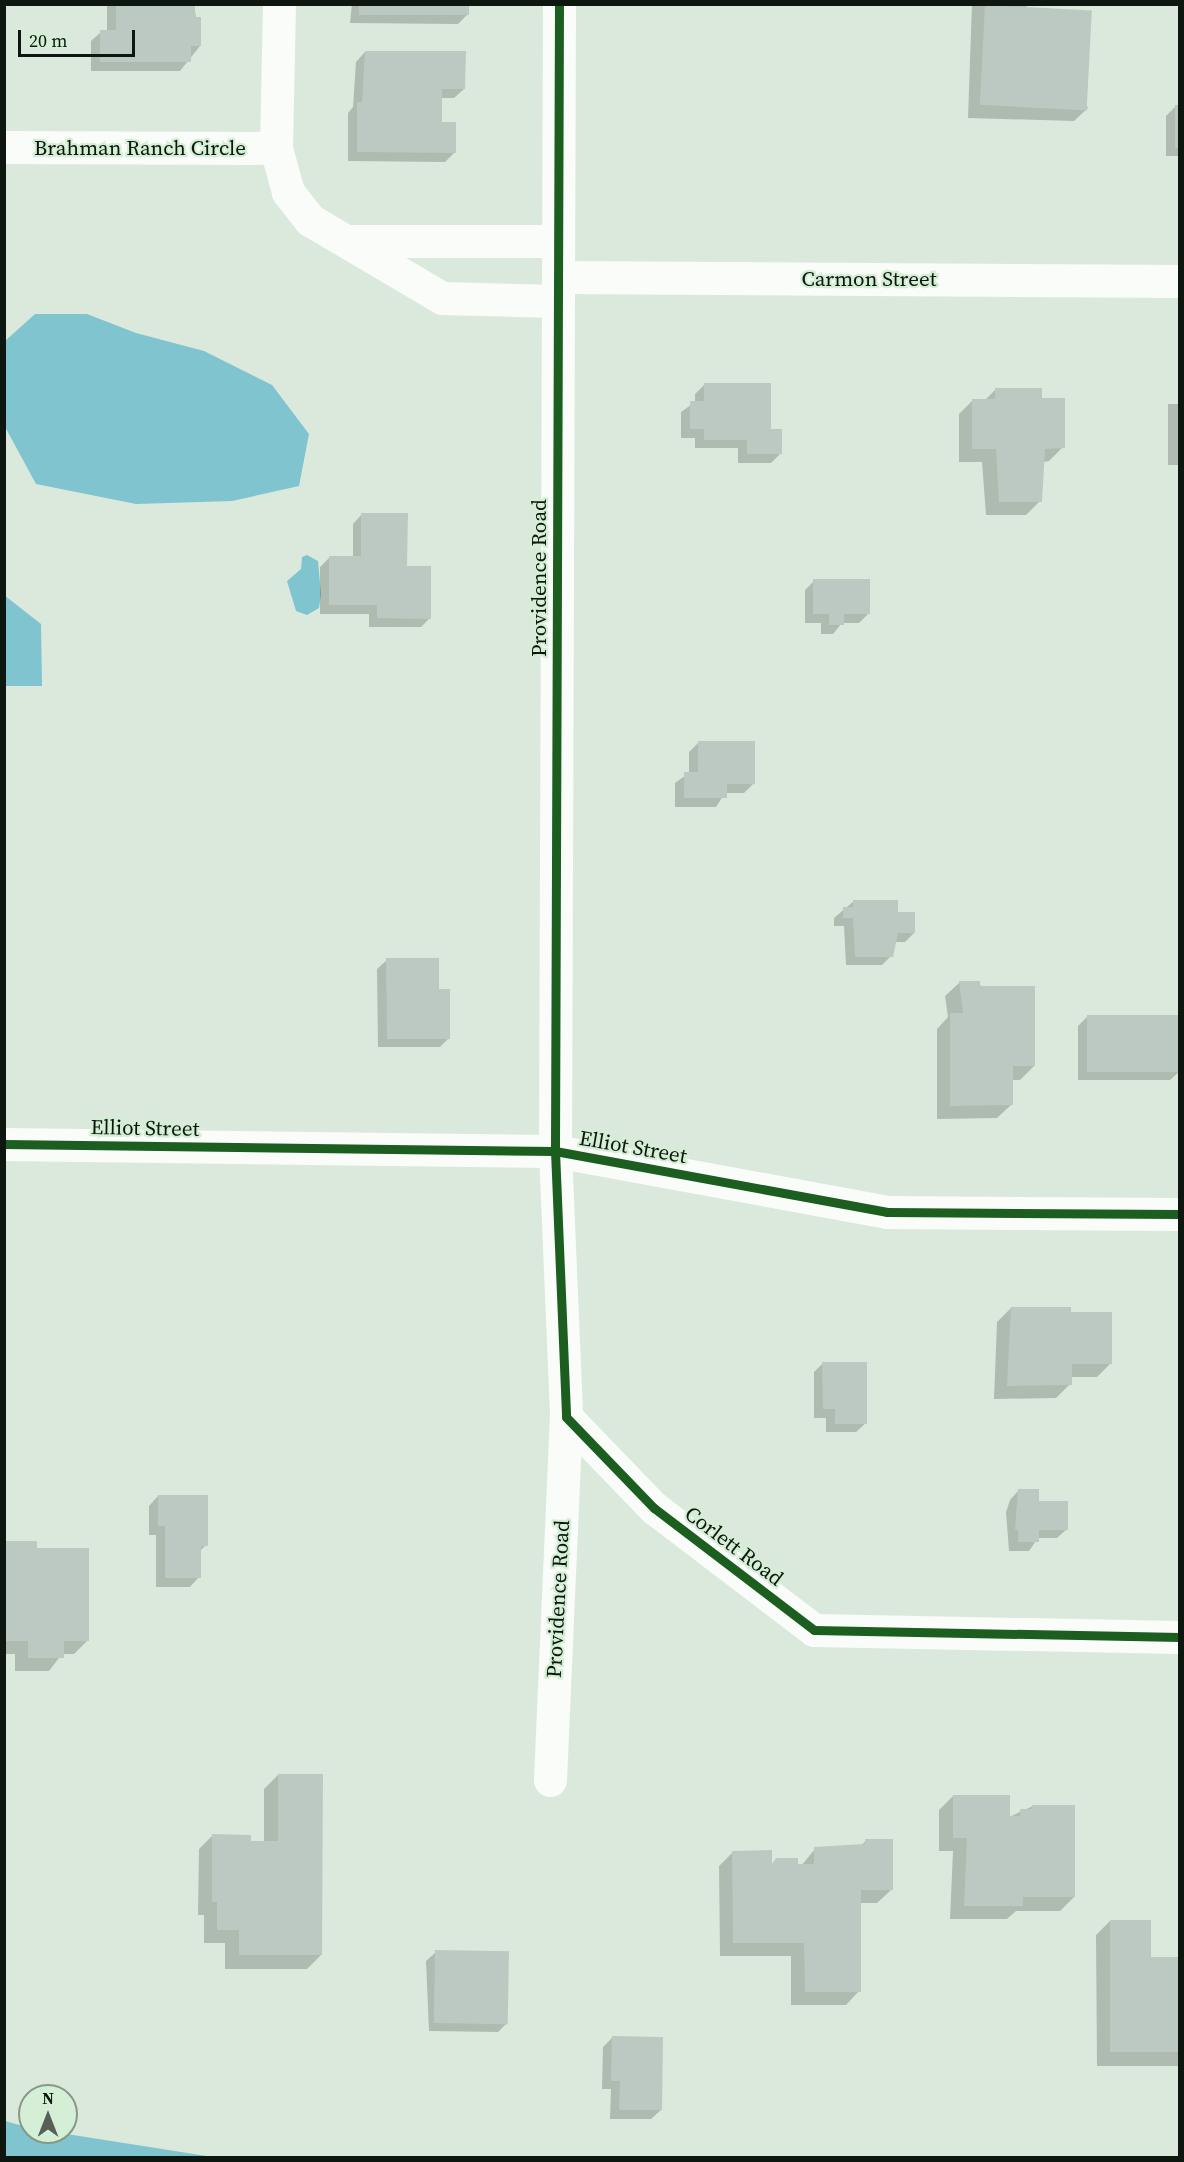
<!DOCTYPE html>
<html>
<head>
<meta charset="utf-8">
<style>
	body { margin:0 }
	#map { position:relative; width:1184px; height:2162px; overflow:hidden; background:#dbe9dc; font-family:"Source Serif 4",serif }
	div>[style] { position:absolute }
	.water>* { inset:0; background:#7fc4ce }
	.shadow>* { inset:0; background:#0003; transform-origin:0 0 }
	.building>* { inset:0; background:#bcc9c2; transform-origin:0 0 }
	.minor>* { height:33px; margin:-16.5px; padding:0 16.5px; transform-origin:16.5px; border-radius:16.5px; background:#fafcfa }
	.cycleway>* { height:9px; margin:-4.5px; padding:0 4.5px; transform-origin:4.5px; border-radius:4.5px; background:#1b5e20 }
	span { translate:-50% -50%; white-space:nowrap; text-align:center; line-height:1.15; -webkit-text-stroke:4.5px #d5efd6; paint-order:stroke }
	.street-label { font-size:21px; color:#0e170f }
	.frame { position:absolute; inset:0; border:6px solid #0e170f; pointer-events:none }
	.north { position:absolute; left:18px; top:2084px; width:60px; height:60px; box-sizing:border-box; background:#d5efd6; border:2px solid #859986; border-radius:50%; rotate:0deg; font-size:16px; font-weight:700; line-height:24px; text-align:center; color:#0e170f }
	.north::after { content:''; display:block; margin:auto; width:21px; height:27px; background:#566057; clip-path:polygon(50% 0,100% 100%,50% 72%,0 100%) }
	.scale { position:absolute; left:18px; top:30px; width:117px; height:27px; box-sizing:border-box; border:3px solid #0e170f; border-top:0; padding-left:8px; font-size:18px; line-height:21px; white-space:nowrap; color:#0e170f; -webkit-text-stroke:4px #d5efd6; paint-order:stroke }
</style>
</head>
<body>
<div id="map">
	<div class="water">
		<div style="clip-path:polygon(35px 314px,87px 314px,136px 333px,204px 351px,272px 385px,309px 434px,299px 486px,232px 501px,136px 504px,36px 484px,4px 425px,5px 341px)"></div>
		<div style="clip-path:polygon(307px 555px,318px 561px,321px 594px,319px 608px,307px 615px,296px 611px,287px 581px,301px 569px,302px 557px)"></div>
		<div style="clip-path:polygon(4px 595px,41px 624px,42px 686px,5px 686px)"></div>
		<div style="clip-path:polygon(5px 2121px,30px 2128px,30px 2132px,54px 2132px,213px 2157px,5px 2157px)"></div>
	</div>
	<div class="shadow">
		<div style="clip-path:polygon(107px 4px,194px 4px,200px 46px,180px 71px,91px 71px,91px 41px,101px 32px,107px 32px)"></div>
		<div style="clip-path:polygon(352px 4px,467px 4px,467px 15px,458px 24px,350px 23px)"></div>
		<div style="clip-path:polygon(972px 4px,1025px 4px,1088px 108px,1074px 121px,968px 118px)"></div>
		<div style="clip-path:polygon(365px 52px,464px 89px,454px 98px,441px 98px,441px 124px,455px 152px,445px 162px,348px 161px,348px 113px,353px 107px,356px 62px)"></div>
		<div style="clip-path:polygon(1176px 106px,1180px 106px,1180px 156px,1166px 156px,1166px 116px)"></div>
		<div style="clip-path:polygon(705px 384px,770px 430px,781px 453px,771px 463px,738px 463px,738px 448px,695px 448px,695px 438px,681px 438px,681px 412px,695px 402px,695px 394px)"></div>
		<div style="clip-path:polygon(996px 389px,1040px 400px,1063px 447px,1049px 461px,1043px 462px,1040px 501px,1026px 515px,986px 515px,982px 462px,959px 462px,959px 414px,973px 400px,985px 400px)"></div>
		<div style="left:1180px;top:404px;width:61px;height:12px;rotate:90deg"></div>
		<div style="clip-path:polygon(362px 514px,406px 567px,430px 618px,421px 627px,369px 627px,369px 614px,320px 614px,320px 567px,330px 557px,353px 557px,353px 524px)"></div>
		<div style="clip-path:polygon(814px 581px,869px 613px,859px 623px,842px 623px,833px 634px,821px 634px,821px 623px,805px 623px,805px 590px)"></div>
		<div style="clip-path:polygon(698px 743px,754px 783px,744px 793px,725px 793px,716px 807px,675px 807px,675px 783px,689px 773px,689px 752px)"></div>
		<div style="clip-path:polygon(854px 901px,896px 913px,914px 933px,905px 942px,894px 942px,891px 956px,882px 965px,846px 965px,844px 926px,834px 926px,834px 918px)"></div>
		<div style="clip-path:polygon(387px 960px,438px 990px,449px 1038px,440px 1047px,378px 1047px,377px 969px)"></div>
		<div style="clip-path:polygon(959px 983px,979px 983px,1034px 1066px,1020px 1080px,1011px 1080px,1011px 1105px,997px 1118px,937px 1119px,937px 1029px,948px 1017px,945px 996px)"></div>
		<div style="clip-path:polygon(1088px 1016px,1180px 1071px,1170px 1080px,1078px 1080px,1078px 1026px)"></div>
		<div style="clip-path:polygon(1011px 1308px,1070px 1313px,1111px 1363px,1097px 1377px,1070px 1377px,1070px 1384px,1056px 1398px,994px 1399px,997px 1322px)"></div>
		<div style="clip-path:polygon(823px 1363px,866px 1423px,856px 1432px,826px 1432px,826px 1418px,814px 1418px,814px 1372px)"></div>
		<div style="clip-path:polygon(1019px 1490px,1067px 1529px,1057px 1538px,1038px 1538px,1029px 1551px,1009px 1551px,1006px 1512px,1010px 1500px)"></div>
		<div style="clip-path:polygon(158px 1496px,206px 1545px,199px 1552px,199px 1577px,190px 1587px,156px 1587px,156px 1535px,149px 1535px,149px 1506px)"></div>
		<div style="clip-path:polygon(4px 1543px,35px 1550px,88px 1640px,74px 1654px,62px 1654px,49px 1671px,15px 1671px,15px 1654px,4px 1654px)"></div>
		<div style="clip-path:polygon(278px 1775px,321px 1955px,307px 1969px,225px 1969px,225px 1943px,204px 1943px,204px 1915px,198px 1915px,199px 1849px,213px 1835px,264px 1843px,264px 1789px)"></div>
		<div style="clip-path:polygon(953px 1796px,1009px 1817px,1033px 1806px,1074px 1897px,1060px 1911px,1016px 1911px,1007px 1919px,950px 1919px,953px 1851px,939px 1851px,939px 1810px)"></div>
		<div style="clip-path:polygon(866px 1841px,891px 1890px,877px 1903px,859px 1903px,859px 1991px,846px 2005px,791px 2005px,791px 1956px,720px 1956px,719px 1866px,733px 1852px,771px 1866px,801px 1866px,815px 1849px,860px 1846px)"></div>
		<div style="clip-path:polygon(1110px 1921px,1150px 1959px,1180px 1959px,1180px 2066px,1097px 2066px,1096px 1935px)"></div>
		<div style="clip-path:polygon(436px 1952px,507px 2023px,498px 2032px,429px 2031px,426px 1961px)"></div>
		<div style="clip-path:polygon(612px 2038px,661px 2110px,651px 2119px,610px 2119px,611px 2089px,602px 2089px,603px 2047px)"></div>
	</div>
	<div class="building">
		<div style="clip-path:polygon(116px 4px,195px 4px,195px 17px,201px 17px,201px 46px,191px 46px,191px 62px,100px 62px,100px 30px,116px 30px)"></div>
		<div style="left:359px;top:4px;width:110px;height:11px"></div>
		<div style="left:985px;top:5px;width:107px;height:100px;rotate:3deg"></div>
		<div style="clip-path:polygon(365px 51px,466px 51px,465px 89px,442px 89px,442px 122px,456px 122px,456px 153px,357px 152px,357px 102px,362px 102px)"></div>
		<div style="left:1175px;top:105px;width:5px;height:43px"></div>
		<div style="clip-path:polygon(704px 383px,771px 383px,771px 429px,782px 429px,782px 454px,747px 454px,747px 440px,704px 440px,704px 429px,690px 429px,690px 401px,704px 401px)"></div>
		<div style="clip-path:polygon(995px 388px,1042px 388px,1042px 398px,1065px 398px,1065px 448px,1045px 449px,1042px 502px,999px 502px,996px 449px,972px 449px,972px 399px,995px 399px)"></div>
		<div style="clip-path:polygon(361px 513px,408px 513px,407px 566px,431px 566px,431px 619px,377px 618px,377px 605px,329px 605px,329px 556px,361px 556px)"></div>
		<div style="clip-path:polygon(813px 579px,870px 579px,870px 614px,844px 614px,844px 625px,829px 625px,829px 614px,813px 614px)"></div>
		<div style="clip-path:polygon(698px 741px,755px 741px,755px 784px,727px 784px,727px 798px,684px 798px,684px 772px,698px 772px)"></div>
		<div style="clip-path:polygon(853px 900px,898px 900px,898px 912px,915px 912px,915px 933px,898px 933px,893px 957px,855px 957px,853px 918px,843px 918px,843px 907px,853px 907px)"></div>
		<div style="clip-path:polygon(386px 958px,439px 958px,439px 989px,450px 989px,450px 1039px,387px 1039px)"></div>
		<div style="clip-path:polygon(959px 981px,980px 981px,980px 986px,1035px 986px,1035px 1066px,1013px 1066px,1013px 1105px,950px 1106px,950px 1013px,963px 1013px)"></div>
		<div style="left:1087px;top:1015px;width:93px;height:57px"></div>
		<div style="clip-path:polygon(1011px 1307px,1071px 1307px,1071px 1312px,1112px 1312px,1112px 1364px,1072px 1364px,1072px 1385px,1007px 1386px)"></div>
		<div style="clip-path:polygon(822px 1362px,867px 1362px,867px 1424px,835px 1424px,835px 1409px,823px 1409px)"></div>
		<div style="clip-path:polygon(1018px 1489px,1039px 1489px,1039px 1501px,1068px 1501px,1068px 1530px,1039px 1530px,1039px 1542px,1018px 1542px,1018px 1530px,1015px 1530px)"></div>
		<div style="clip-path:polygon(158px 1495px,208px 1495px,208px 1546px,201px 1546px,201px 1578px,165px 1578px,165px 1526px,158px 1526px)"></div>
		<div style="clip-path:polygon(4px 1541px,37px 1541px,37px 1548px,89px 1548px,89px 1641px,64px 1641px,64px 1658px,28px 1658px,28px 1641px,4px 1641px)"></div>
		<div style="clip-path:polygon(278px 1774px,323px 1774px,322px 1955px,239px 1955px,239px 1930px,217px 1930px,217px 1902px,212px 1902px,212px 1834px,251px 1835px,251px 1841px,278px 1841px)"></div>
		<div style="clip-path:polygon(953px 1795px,1010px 1795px,1010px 1816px,1020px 1816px,1020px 1809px,1032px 1809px,1032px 1805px,1075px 1805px,1075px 1897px,1023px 1897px,1023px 1906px,964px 1906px,967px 1838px,953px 1838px)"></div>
		<div style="clip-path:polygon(865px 1839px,893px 1839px,893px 1890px,861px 1890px,861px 1992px,805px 1992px,804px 1943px,733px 1943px,732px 1851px,772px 1850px,772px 1864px,776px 1858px,798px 1858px,798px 1864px,814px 1864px,814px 1847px,865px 1844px)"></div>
		<div style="clip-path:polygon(1110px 1920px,1151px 1920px,1151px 1957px,1180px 1957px,1180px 2052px,1110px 2052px)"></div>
		<div style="left:435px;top:1950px;width:74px;height:73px;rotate:1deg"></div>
		<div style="clip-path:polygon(612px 2036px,663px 2037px,662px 2110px,619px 2110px,620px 2081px,611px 2081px)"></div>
	</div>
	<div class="minor">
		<div style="left:279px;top:4px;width:144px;rotate:91.2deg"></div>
		<div style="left:276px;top:148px;width:46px;rotate:74.7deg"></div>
		<div style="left:288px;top:192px;width:36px;rotate:52deg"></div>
		<div style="left:310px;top:220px;width:153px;rotate:30.6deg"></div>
		<div style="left:442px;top:298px;width:116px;rotate:1.5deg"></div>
		<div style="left:559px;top:4px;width:1147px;rotate:90.2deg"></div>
		<div style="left:555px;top:1151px;width:266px;rotate:87.6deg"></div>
		<div style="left:566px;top:1417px;width:127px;rotate:46deg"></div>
		<div style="left:654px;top:1508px;width:201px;rotate:37.3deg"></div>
		<div style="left:814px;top:1630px;width:366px;rotate:1.1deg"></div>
		<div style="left:4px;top:147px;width:272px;rotate:0.2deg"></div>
		<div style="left:347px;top:241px;width:211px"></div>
		<div style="left:558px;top:277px;width:622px;rotate:0.37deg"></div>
		<div style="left:4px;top:1144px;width:551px;rotate:0.73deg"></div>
		<div style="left:555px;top:1151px;width:338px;rotate:10.4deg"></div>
		<div style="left:887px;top:1212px;width:293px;rotate:0.4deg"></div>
		<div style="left:550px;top:1780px;width:363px;rotate:-87.5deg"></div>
	</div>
	<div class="cycleway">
		<div style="left:559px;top:4px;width:1147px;rotate:90.2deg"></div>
		<div style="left:555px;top:1151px;width:266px;rotate:87.6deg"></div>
		<div style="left:566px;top:1417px;width:127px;rotate:46deg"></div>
		<div style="left:654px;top:1508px;width:201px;rotate:37.3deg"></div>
		<div style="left:814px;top:1630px;width:366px;rotate:1.1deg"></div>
		<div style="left:4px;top:1144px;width:551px;rotate:0.73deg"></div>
		<div style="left:555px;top:1151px;width:338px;rotate:10.4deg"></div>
		<div style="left:887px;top:1212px;width:293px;rotate:0.4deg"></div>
	</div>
	<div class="street-label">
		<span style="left:140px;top:148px">Brahman Ranch Circle</span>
		<span style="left:869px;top:279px">Carmon Street</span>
		<span style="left:539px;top:578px;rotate:-90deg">Providence Road</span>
		<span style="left:145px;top:1128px;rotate:1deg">Elliot Street</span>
		<span style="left:633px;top:1147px;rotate:10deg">Elliot Street</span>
		<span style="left:734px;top:1546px;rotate:37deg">Corlett Road</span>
		<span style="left:558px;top:1599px;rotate:-87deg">Providence Road</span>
	</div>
	<div class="frame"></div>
	<div class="north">N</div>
	<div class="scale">20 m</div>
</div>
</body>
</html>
